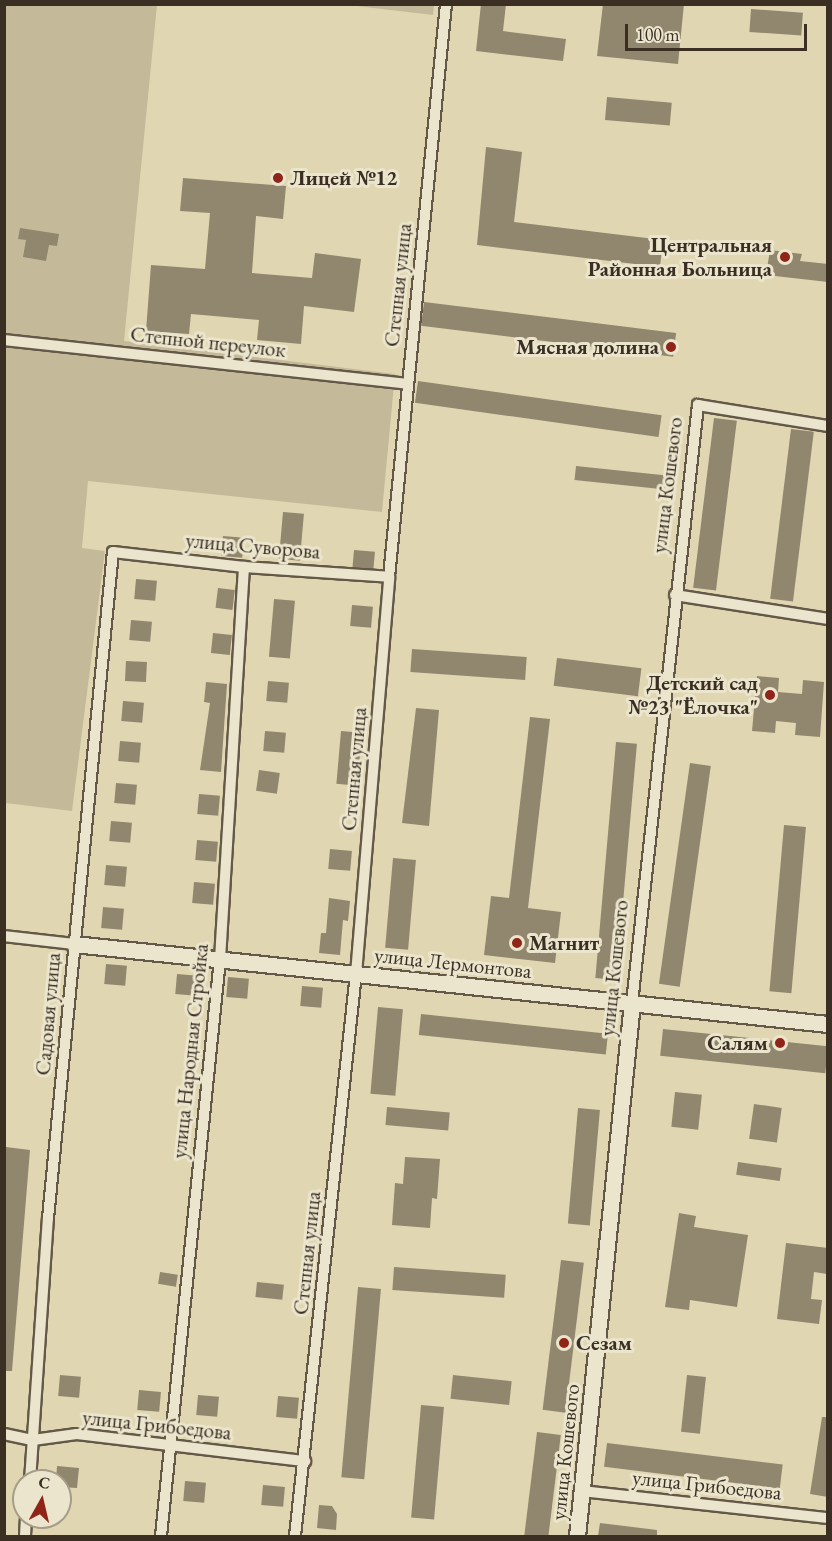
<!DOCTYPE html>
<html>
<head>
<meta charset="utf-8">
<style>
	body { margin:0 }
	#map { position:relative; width:832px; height:1541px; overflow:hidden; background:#e0d7b2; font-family:"EB Garamond",serif }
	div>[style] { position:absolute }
	.green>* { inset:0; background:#c4ba9a }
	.building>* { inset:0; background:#91866e; transform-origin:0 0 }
	.roads { filter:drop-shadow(2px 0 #645948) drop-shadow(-2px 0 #645948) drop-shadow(0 2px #645948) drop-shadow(0 -2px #645948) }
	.street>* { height:10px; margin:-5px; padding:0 5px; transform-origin:5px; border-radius:5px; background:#ebe5cd }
	.secondary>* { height:15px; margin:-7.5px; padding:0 7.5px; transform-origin:7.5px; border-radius:7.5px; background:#ebe5cd }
	.dots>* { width:16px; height:16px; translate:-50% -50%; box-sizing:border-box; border:3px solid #ebe5cd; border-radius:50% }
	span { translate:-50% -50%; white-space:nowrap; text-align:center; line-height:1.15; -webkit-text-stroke:6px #ebe5cd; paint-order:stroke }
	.poi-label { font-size:21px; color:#3b2f24; font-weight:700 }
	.left { translate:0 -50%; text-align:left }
	.right { translate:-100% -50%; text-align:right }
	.street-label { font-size:21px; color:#3b2f24 }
	.frame { position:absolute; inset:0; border:6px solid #3b2f24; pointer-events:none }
	.north { position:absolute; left:12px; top:1469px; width:60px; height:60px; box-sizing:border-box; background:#ebe5cd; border:2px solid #a59c89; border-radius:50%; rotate:8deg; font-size:16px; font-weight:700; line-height:24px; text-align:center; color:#3b2f24 }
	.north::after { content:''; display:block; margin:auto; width:21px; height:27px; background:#8f2418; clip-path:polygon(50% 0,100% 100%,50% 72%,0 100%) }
	.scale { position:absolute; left:625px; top:24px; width:182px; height:27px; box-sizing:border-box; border:3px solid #3b2f24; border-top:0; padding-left:8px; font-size:18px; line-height:21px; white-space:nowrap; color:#3b2f24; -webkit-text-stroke:4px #ebe5cd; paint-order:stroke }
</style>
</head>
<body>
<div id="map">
	<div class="green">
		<div style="clip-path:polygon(5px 5px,157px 5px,124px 341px,395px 374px,382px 512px,88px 481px,82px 548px,105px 551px,72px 811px,5px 803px)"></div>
		<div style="clip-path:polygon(348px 5px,434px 5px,433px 15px)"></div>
	</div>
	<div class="building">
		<div style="clip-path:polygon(481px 4px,506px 4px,503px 31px,566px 39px,563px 61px,476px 51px)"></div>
		<div style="clip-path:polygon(603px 4px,684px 4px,678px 64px,597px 56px)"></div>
		<div style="left:751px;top:9px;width:52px;height:23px;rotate:4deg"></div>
		<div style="left:607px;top:97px;width:65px;height:23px;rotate:5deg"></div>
		<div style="clip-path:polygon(486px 147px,522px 152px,514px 222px,663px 240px,660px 267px,477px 245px)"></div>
		<div style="clip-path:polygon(183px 178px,286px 186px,283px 219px,256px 216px,252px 273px,312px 278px,315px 253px,361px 259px,354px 312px,304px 306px,301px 344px,257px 340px,259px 320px,191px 314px,189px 334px,146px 331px,151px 265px,205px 269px,210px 213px,180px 211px)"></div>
		<div style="clip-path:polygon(20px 228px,59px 234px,57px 246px,49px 245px,46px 261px,23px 257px,26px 240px,18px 239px)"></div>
		<div style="clip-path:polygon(770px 250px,802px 254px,800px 261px,828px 264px,828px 282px,766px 275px)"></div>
		<div style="left:424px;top:302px;width:254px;height:24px;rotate:7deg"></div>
		<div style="left:418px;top:381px;width:246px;height:22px;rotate:8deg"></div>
		<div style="left:714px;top:418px;width:23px;height:171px;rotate:7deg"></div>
		<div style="left:791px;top:429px;width:23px;height:171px;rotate:7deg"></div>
		<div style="left:576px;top:466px;width:91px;height:14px;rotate:6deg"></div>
		<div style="left:283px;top:512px;width:21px;height:47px;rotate:5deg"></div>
		<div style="left:223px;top:536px;width:21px;height:20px;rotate:5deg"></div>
		<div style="left:354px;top:550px;width:21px;height:17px;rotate:5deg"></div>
		<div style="left:136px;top:579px;width:21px;height:20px;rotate:5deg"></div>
		<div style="left:218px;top:588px;width:17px;height:20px;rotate:7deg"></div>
		<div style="left:274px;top:599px;width:21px;height:58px;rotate:5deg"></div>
		<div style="left:352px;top:605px;width:21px;height:21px;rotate:5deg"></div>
		<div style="left:131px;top:620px;width:21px;height:20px;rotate:5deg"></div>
		<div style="left:213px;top:633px;width:19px;height:20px;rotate:6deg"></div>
		<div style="left:412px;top:649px;width:115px;height:23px;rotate:4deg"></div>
		<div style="left:557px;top:658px;width:85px;height:28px;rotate:7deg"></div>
		<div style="left:126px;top:661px;width:21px;height:20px;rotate:3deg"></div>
		<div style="clip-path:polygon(757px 676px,779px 678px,778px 692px,802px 694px,803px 680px,824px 682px,820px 737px,795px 735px,796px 723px,776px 721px,775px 733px,752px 731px)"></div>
		<div style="left:268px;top:681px;width:21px;height:20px;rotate:5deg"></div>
		<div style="clip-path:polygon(206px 682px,227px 684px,221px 772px,200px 770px,210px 703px,204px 702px)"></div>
		<div style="left:123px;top:701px;width:21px;height:20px;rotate:5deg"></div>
		<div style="clip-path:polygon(416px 708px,439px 710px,429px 826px,402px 823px)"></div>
		<div style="clip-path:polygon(530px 717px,550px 719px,528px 908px,561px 912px,555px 963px,484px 955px,491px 896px,509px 898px)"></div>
		<div style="left:265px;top:731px;width:21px;height:20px;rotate:5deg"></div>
		<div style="left:341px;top:731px;width:21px;height:53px;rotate:5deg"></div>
		<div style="left:120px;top:741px;width:21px;height:20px;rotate:5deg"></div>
		<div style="left:616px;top:742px;width:21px;height:237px;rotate:5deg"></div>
		<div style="left:690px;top:763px;width:21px;height:223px;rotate:8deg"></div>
		<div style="left:259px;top:770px;width:21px;height:21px;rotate:8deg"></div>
		<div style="left:116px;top:783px;width:21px;height:20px;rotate:5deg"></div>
		<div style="left:199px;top:794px;width:21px;height:20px;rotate:5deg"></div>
		<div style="left:111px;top:821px;width:21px;height:20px;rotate:5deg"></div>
		<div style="left:784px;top:825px;width:22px;height:167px;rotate:5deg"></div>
		<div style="left:197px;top:840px;width:21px;height:20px;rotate:5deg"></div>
		<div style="left:330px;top:849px;width:22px;height:20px;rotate:5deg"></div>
		<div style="left:393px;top:858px;width:23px;height:90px;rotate:5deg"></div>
		<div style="left:106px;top:865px;width:21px;height:20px;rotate:5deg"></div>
		<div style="left:194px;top:882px;width:21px;height:21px;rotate:5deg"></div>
		<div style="clip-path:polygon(329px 898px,350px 901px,348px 921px,343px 920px,340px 955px,319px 953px,321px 933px,326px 933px)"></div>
		<div style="left:103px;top:907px;width:21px;height:21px;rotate:5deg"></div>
		<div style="left:106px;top:964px;width:21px;height:20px;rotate:5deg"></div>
		<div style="left:177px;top:974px;width:21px;height:20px;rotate:5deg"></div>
		<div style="left:228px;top:977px;width:21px;height:20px;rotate:5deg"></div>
		<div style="left:302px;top:986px;width:21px;height:20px;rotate:5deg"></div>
		<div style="left:378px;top:1007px;width:25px;height:87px;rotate:5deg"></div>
		<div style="left:421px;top:1014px;width:188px;height:21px;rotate:6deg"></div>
		<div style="left:663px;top:1029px;width:166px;height:27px;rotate:6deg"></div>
		<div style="left:675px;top:1092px;width:27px;height:35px;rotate:6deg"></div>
		<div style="left:754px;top:1104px;width:28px;height:35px;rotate:8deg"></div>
		<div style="left:387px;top:1107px;width:63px;height:18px;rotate:5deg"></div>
		<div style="left:578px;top:1108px;width:22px;height:116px;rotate:5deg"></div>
		<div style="clip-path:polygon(6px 1147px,30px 1150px,12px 1371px,4px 1371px)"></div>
		<div style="clip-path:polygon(405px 1157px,440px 1159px,437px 1199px,432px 1198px,430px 1228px,392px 1225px,395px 1183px,403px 1184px)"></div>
		<div style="left:738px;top:1162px;width:44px;height:13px;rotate:8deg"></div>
		<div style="clip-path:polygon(679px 1213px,696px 1216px,694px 1227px,748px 1235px,737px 1307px,690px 1300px,689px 1310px,665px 1307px)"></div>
		<div style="clip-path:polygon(786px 1243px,828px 1248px,827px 1274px,814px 1272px,811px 1299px,822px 1300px,819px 1324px,777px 1319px)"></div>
		<div style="left:561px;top:1260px;width:23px;height:151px;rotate:7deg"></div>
		<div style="left:394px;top:1267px;width:112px;height:23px;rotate:4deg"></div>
		<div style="left:160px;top:1272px;width:18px;height:12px;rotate:9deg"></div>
		<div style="left:257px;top:1282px;width:27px;height:15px;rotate:6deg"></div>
		<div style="left:358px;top:1287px;width:23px;height:191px;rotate:5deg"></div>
		<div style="left:60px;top:1375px;width:21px;height:21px;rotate:5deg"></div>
		<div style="left:453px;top:1375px;width:59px;height:24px;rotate:6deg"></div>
		<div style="left:687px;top:1375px;width:19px;height:57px;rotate:6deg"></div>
		<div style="left:139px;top:1390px;width:22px;height:20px;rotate:5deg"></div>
		<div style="left:198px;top:1395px;width:21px;height:20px;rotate:5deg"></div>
		<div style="left:278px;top:1396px;width:21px;height:21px;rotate:5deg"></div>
		<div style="left:421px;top:1405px;width:23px;height:113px;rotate:5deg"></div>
		<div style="clip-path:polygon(822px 1417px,828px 1417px,828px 1497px,810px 1494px)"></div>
		<div style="left:537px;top:1432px;width:24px;height:105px;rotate:7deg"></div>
		<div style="left:607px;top:1443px;width:177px;height:24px;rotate:7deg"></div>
		<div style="clip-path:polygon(57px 1466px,79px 1468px,77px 1488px,60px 1487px,60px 1481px,56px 1481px)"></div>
		<div style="left:185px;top:1481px;width:21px;height:20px;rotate:5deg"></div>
		<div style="left:263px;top:1485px;width:22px;height:20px;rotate:5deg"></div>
		<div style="clip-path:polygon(319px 1505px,332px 1506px,337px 1514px,336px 1530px,317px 1528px)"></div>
		<div style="clip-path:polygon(600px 1523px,657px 1530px,657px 1536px,598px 1536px)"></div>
	</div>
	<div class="roads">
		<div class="street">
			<div style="left:4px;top:340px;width:406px;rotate:6.2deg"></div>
			<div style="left:675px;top:595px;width:155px;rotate:8.9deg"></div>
			<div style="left:4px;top:936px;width:70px;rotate:6.5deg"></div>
			<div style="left:632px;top:1003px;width:602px;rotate:-83.7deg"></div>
			<div style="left:698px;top:405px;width:132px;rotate:9.2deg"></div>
			<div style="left:4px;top:1434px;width:30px;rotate:12deg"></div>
			<div style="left:33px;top:1440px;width:44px;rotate:-7.8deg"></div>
			<div style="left:77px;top:1434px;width:230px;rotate:6.8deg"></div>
			<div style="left:30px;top:1481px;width:264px;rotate:-86.1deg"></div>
			<div style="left:48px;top:1218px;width:669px;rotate:-84.43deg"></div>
			<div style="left:113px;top:552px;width:132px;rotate:6.5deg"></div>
			<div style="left:244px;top:567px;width:145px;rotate:3.9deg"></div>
			<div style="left:582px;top:1491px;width:247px;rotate:6.3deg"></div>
			<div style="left:25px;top:1536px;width:19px;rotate:-87deg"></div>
			<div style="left:161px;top:1536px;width:580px;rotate:-84.16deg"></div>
			<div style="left:220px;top:959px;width:393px;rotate:-86.5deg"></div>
			<div style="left:295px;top:1536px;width:565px;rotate:-83.81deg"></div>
			<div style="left:356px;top:974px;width:398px;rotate:-85.2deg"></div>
			<div style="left:389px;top:577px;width:576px;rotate:-84.32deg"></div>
		</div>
		<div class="secondary">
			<div style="left:74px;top:944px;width:758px;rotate:6.06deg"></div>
			<div style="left:577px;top:1536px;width:536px;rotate:-84.11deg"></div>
		</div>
	</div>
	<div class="dots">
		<div style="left:278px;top:178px;background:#8f2418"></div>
		<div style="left:785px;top:257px;background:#8f2418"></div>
		<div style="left:671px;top:347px;background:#8f2418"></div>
		<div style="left:770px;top:695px;background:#8f2418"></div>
		<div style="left:517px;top:943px;background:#8f2418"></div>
		<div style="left:780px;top:1043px;background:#8f2418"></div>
		<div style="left:564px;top:1343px;background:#8f2418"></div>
	</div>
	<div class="poi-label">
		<span class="left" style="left:290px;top:178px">Лицей №12</span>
		<span class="right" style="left:772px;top:257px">Центральная<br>Районная Больница</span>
		<span class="right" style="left:659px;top:347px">Мясная долина</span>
		<span class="right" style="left:758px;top:695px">Детский сад<br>№23 "Ёлочка"</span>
		<span class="left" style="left:529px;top:943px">Магнит</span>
		<span class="right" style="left:768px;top:1043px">Салям</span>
		<span class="left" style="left:576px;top:1343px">Сезам</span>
	</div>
	<div class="street-label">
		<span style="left:398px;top:285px;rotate:-84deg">Степная улица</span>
		<span style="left:208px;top:342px;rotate:6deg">Степной переулок</span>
		<span style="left:667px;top:485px;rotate:-83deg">улица Кошевого</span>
		<span style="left:253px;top:546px;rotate:5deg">улица Суворова</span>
		<span style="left:354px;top:769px;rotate:-85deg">Степная улица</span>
		<span style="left:453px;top:963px;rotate:6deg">улица Лермонтова</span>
		<span style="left:614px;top:968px;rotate:-84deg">улица Кошевого</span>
		<span style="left:48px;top:1014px;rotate:-85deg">Садовая улица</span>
		<span style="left:190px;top:1051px;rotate:-84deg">улица Народная Стройка</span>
		<span style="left:307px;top:1253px;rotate:-84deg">Степная улица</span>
		<span style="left:157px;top:1425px;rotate:6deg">улица Грибоедова</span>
		<span style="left:565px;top:1452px;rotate:-84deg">улица Кошевого</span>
		<span style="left:707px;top:1485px;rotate:6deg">улица Грибоедова</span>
	</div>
	<div class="frame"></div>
	<div class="north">С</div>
	<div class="scale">100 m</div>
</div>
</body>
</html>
